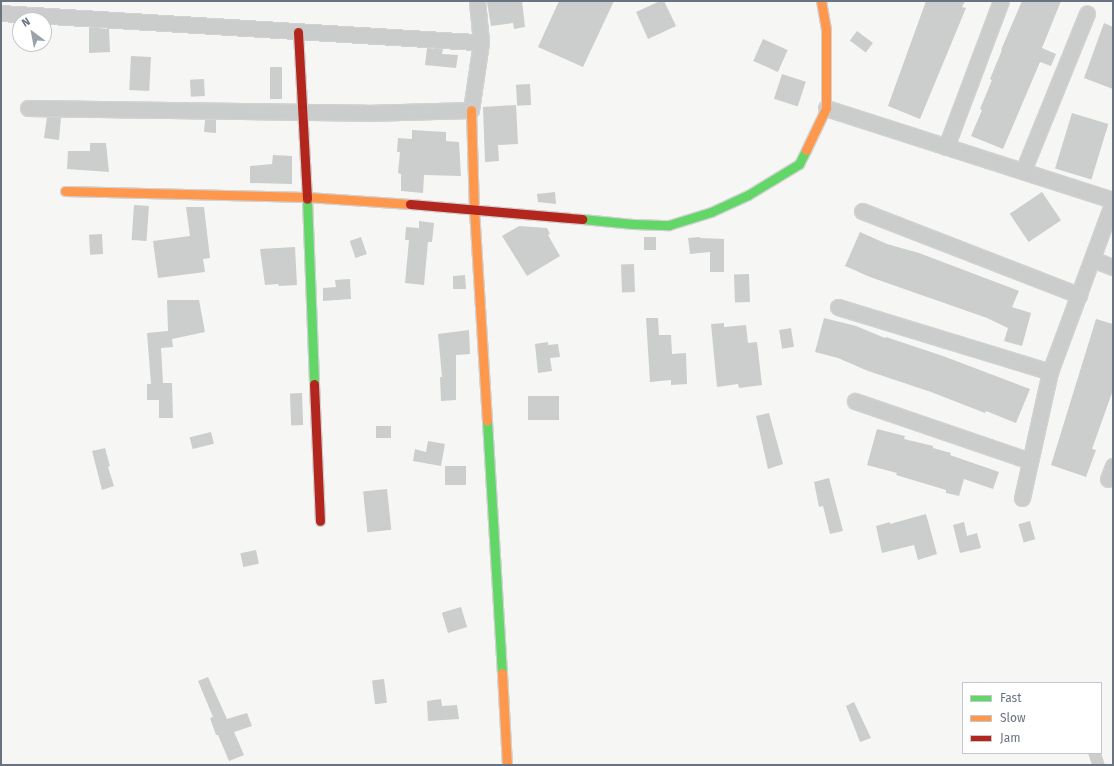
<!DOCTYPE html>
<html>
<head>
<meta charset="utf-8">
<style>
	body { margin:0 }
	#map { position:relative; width:1114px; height:766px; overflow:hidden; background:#f6f6f5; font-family:"Fira Sans",sans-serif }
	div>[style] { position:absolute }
	.building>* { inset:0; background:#cccdcd; transform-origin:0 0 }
	.roads { filter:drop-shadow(1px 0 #d2d2d2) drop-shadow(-1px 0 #d2d2d2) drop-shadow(0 1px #d2d2d2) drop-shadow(0 -1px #d2d2d2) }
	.street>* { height:15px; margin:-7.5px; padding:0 7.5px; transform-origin:7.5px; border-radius:7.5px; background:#cbcccc }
	.fast>* { height:9px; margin:-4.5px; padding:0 4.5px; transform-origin:4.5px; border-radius:4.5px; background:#63d668 }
	.slow>* { height:9px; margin:-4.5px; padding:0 4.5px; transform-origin:4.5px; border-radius:4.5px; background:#ff974d }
	.jam>* { height:9px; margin:-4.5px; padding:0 4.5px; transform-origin:4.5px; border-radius:4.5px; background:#b3261e }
	span { translate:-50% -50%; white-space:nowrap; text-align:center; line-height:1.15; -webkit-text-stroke:4px #fff; paint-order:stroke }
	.frame { position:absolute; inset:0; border:2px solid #6a7481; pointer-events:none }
	.legend { position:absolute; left:962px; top:682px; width:140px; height:72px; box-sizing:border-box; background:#fff; border:1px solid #c3c7cd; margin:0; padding:5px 7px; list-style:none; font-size:12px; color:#6a7481 }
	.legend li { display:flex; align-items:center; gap:8px; height:20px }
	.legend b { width:20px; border:1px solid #c3c7cd }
	.north { position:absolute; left:12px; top:12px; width:40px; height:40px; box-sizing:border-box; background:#fff; border:1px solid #c3c7cd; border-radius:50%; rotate:328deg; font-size:11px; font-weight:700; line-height:16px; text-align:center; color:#6a7481 }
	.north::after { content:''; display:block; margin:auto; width:14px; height:18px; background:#9ba2aa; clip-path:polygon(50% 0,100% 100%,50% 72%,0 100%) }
</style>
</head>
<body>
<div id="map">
	<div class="building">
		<div style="clip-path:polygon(493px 1px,522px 1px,525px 27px,514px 29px,513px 23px,491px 26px,487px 2px)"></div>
		<div style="clip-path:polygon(559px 1px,614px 1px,583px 67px,538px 47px)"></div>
		<div style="clip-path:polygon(660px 1px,664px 1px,676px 26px,648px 39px,636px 12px)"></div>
		<div style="clip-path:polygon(926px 1px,965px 1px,962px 7px,966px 8px,920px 119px,888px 106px)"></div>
		<div style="clip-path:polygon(1022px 1px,1061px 1px,1042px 48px,1056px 54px,1051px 66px,1040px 62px,1003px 149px,971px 136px,982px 110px,980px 109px,992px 80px,990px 79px,1002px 50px,1001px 50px)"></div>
		<div style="clip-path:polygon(1104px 23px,1113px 27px,1113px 89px,1084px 78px)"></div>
		<div style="clip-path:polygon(89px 27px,109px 29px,110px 52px,89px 53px)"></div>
		<div style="left:857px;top:31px;width:20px;height:12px;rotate:37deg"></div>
		<div style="left:763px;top:39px;width:27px;height:24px;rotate:24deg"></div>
		<div style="clip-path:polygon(427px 48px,443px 49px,442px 54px,458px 55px,456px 68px,425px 65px)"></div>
		<div style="left:131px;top:56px;width:20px;height:34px;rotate:3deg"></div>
		<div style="left:270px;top:67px;width:12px;height:32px"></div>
		<div style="left:782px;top:74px;width:25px;height:26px;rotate:18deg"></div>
		<div style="left:204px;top:79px;width:17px;height:14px;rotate:87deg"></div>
		<div style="left:530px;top:84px;width:21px;height:14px;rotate:87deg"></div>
		<div style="clip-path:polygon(516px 105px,518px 144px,498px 145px,499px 161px,485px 162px,483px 107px)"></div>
		<div style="left:1072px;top:113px;width:38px;height:58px;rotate:17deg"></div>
		<div style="clip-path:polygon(47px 117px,61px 117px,59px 140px,44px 138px)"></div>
		<div style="clip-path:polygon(205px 120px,216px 120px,216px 133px,204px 132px)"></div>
		<div style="clip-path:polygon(412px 130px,446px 132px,446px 141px,459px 142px,461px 176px,424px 175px,423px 193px,401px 191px,401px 174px,398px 173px,400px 152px,397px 152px,398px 138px,412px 139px)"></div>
		<div style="clip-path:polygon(90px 143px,106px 143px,109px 172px,67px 169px,68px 151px,90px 151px)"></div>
		<div style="clip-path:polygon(273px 155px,292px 156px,292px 184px,250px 183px,250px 166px,272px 164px)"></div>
		<div style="clip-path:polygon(555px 192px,556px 204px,538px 202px,537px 194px)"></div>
		<div style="left:1042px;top:192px;width:34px;height:39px;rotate:56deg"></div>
		<div style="left:134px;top:205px;width:15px;height:35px;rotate:4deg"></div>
		<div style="clip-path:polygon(186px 207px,204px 207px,210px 258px,203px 259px,205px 272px,158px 278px,153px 241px,190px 236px)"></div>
		<div style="clip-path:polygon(419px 221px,434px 223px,432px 242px,428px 242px,424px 285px,405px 283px,409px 240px,405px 240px,406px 227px,419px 228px)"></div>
		<div style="clip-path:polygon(519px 226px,547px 228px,550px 234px,548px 235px,560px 256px,527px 276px,502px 236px)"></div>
		<div style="clip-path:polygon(860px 232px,887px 244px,919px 253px,1019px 291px,1012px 307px,1031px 313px,1022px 346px,1004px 341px,1008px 328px,987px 318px,870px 277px,845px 266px)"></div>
		<div style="left:102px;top:234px;width:20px;height:13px;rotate:87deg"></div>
		<div style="left:361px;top:237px;width:18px;height:12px;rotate:71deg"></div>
		<div style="left:644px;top:237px;width:12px;height:13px"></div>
		<div style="clip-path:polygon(700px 237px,700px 238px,724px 239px,724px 272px,710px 272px,710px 252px,690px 254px,688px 238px)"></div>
		<div style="clip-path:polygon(295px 247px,297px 285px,279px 286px,278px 284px,265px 285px,260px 249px)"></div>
		<div style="left:634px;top:264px;width:28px;height:13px;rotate:88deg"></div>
		<div style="left:749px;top:274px;width:28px;height:15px;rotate:88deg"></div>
		<div style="clip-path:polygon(465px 275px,466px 289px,453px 289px,453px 276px)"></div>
		<div style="clip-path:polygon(350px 279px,351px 299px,323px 301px,323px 288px,336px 287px,335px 280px)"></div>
		<div style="clip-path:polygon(167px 300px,199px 300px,205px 332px,172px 339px,173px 347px,161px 348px,163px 383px,172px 383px,173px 418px,159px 418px,159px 400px,147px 400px,147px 384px,151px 384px,147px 333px,168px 331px)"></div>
		<div style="clip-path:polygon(646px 318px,658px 318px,659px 335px,671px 335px,672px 354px,686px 353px,687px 384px,671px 385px,671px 380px,650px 382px)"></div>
		<div style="clip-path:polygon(824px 318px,856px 326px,885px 338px,886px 337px,943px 356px,1030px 389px,1016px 423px,986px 411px,985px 413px,931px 392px,868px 371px,838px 358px,815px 352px)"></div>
		<div style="clip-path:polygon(1096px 319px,1113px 324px,1113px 390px,1092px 449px,1096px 450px,1086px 477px,1051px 465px)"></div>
		<div style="clip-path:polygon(724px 323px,724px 327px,746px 325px,748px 343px,757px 342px,762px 385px,739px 388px,738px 384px,717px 387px,711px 324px)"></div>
		<div style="left:791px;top:328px;width:19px;height:12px;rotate:81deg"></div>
		<div style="clip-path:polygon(469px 330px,470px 354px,456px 355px,456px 400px,441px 401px,440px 377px,442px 377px,438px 334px)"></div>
		<div style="clip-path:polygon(548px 342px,548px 345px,558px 344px,560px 357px,550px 358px,552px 371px,538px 373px,535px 344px)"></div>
		<div style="left:302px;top:393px;width:32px;height:12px;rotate:88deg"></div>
		<div style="left:528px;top:396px;width:31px;height:24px"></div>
		<div style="clip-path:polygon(769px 413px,783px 464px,768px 469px,756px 416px)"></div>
		<div style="left:391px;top:426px;width:12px;height:15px;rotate:90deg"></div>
		<div style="clip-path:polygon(877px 429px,905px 436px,904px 439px,933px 446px,933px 448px,951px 453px,950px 455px,999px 472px,993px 489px,964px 479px,959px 496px,946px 493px,946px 490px,896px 475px,897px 473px,867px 465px)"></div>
		<div style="left:211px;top:432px;width:12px;height:22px;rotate:76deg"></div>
		<div style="clip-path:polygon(428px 441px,445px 444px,441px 466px,413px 461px,415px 449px,426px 452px)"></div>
		<div style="clip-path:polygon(105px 448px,110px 466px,108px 467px,114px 486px,102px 490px,92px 451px)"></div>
		<div style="left:445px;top:466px;width:21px;height:19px"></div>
		<div style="clip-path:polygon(829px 478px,843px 531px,830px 534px,823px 506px,819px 507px,814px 482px)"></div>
		<div style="left:387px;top:489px;width:41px;height:24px;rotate:84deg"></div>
		<div style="clip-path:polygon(926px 514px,937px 554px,918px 560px,914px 545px,882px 553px,876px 526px,890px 522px,890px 524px)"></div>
		<div style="left:1030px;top:521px;width:19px;height:12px;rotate:74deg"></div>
		<div style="clip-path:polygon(964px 522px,967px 536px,977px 533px,981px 548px,960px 553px,953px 525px)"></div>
		<div style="left:256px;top:550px;width:14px;height:16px;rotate:78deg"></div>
		<div style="left:461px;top:607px;width:21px;height:20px;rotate:73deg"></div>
		<div style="clip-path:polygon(208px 677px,227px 719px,247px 713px,252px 726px,234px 732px,244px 755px,229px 761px,218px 735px,216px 735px,210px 718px,213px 717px,198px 681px)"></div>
		<div style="left:384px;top:679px;width:24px;height:12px;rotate:83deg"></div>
		<div style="clip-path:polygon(441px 699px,442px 706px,457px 705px,459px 719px,428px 721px,427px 701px)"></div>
		<div style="clip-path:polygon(854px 702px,871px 738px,860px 742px,846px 706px)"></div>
		<div style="clip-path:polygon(1088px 753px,1101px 753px,1105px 765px,1092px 765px)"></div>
	</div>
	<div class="roads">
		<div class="street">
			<div style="left:1px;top:13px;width:481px;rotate:3.5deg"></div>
			<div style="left:28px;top:108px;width:338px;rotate:0.8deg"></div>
			<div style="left:366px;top:113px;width:105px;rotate:-1.6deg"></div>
			<div style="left:471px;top:110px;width:69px;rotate:-81.6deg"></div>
			<div style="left:481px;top:42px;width:41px;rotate:-95.6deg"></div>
			<div style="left:826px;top:108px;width:301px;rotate:17.8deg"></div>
			<div style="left:946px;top:147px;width:156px;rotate:-69.4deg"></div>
			<div style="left:1023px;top:171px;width:170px;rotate:-67.9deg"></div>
			<div style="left:862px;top:211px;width:233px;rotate:21.2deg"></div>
			<div style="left:1092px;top:259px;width:22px;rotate:21deg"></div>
			<div style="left:838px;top:307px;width:222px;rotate:17deg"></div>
			<div style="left:855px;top:401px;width:185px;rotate:18.9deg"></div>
			<div style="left:1108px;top:479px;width:14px;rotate:-69deg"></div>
			<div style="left:1022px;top:498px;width:129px;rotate:-77.5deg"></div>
			<div style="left:1050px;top:372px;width:181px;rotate:-69.7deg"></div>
		</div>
		<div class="fast">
			<div style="left:307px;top:199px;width:185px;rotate:87.8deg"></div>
			<div style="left:582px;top:219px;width:51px;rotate:5.6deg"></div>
			<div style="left:633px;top:224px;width:36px;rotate:2deg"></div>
			<div style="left:669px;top:225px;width:44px;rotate:-17.2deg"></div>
			<div style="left:711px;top:212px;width:41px;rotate:-24.7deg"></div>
			<div style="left:748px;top:195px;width:60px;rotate:-31.3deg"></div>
			<div style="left:799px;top:164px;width:16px;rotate:-63deg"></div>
			<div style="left:487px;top:421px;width:252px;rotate:86.6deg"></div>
		</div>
		<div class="slow">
			<div style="left:471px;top:110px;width:99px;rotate:88.3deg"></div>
			<div style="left:474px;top:209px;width:212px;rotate:86.5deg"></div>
			<div style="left:806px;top:150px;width:47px;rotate:-64.5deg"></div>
			<div style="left:826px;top:108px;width:79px;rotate:-90deg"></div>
			<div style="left:826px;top:29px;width:28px;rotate:-100deg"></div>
			<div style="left:65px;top:191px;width:242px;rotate:1.4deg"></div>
			<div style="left:307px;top:197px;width:103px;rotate:3.9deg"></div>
			<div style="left:502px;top:673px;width:92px;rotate:86.9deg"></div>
		</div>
		<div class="jam">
			<div style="left:298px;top:32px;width:167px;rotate:86.9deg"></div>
			<div style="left:410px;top:204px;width:173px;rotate:5deg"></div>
			<div style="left:314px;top:384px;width:137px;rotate:87.5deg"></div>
		</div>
	</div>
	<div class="frame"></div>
	<ul class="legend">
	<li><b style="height:5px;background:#63d668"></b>Fast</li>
	<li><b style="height:5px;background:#ff974d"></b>Slow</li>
	<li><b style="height:5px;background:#b3261e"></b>Jam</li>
	</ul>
	<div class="north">N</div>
</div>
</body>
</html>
